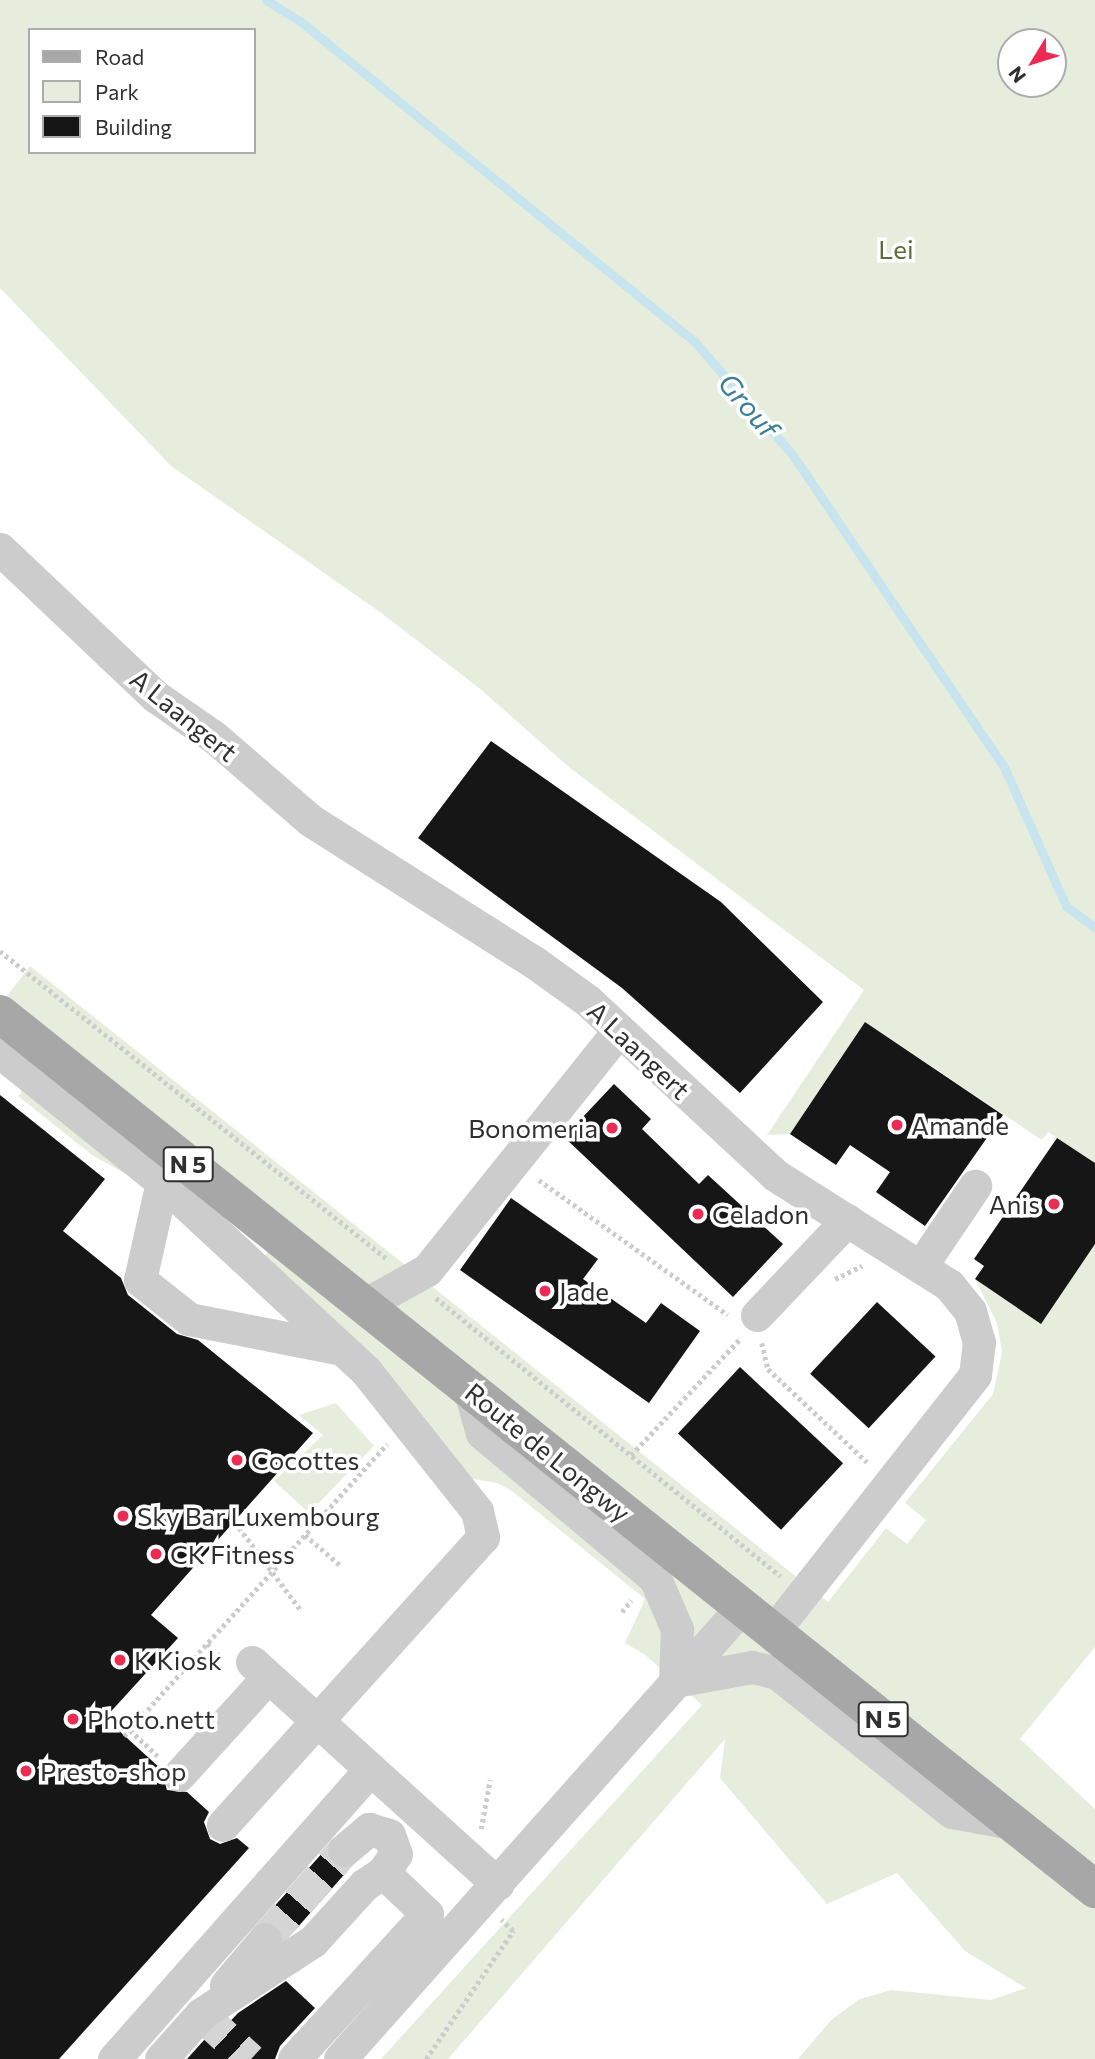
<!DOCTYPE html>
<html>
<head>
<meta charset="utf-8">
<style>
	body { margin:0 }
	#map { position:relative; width:1095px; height:2059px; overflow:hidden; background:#fff; font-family:Commissioner,sans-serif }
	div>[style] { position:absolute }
	.green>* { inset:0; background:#e7eddc }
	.stream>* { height:9px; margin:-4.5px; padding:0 4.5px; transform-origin:4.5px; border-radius:4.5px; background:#c8e4ee }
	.building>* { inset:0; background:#161616; transform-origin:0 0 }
	.minor-tunnel>* { height:33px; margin-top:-16.5px; transform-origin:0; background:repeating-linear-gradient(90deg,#d5d5d5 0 33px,transparent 0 50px) }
	.path>* { height:4.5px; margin-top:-2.25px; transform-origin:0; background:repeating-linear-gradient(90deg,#ccc 0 3.5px,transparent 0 7px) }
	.minor>* { height:33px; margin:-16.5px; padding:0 16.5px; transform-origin:16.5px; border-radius:16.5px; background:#ccc }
	.major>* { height:38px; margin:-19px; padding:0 19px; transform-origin:19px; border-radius:19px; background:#a7a7a7 }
	.dots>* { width:19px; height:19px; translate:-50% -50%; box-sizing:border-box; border:4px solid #fff; border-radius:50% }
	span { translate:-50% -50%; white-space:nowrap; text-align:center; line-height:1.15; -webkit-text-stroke:7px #fff; paint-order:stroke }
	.shield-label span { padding:2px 5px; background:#fff; border:2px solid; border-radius:5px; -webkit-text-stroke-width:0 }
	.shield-label { font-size:24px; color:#2f2f2f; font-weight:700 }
	.park-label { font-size:26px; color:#596d3a }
	.street-label { font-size:26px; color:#2f2f2f }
	.poi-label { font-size:26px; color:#2f2f2f }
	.left { translate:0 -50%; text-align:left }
	.right { translate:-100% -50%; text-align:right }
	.water-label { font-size:28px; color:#397e95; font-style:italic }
	.legend { position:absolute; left:28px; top:28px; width:228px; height:126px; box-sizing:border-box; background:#fff; border:2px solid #acacac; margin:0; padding:9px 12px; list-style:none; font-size:21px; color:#2f2f2f }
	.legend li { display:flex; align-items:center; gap:14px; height:35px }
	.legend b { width:35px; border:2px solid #acacac }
	.north { position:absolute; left:997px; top:28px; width:70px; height:70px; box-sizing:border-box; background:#fff; border:2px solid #acacac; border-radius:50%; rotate:232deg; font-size:19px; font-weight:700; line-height:28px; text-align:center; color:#2f2f2f }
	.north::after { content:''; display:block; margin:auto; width:24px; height:32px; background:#ed2a52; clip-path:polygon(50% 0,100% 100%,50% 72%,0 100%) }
</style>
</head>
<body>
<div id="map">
	<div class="green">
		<div style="clip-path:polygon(evenodd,0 0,1095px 0,1095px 1163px,1048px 1132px,1042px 1140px,865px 1022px,790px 1134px,767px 1135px,864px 990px,570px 768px,479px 688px,380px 612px,171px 466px,0 288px,0 0,30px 30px,254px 30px,254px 152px,30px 152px,30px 30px,0 0,1011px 42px,1053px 42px,1053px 84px,1011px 84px,1011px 42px)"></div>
		<div style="clip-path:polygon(30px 966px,828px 1602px,886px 1528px,907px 1544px,926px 1520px,905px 1503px,993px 1394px,1002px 1352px,997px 1323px,975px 1279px,1095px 1244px,1095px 1647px,1020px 1739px,1095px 1809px,1095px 2059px,798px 2059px,831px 2020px,860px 1999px,891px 1990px,991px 2000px,1026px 1988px,965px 1951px,897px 1873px,827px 1904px,720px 1778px,725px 1739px,448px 2059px,381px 2059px,702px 1705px,644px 1654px,625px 1643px,645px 1599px,512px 1491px,497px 1483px,450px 1475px,255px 1268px,279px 1238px,0 1005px)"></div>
		<div style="clip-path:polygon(28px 1083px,126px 1174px,92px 1155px,18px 1096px)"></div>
		<div style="clip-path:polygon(336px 1403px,374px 1446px,309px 1513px,274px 1481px,323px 1435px,299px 1415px)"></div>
	</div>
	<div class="stream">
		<div style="left:266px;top:0;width:40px;rotate:32deg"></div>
		<div style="left:300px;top:21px;width:509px;rotate:39.1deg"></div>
		<div style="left:695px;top:342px;width:148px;rotate:49.1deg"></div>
		<div style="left:792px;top:454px;width:380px;rotate:55.9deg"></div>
		<div style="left:1005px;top:769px;width:150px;rotate:66deg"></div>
		<div style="left:1066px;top:906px;width:36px;rotate:37deg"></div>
	</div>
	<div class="building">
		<div style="clip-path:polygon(491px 741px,721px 902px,823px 1002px,740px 1093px,622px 988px,418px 838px)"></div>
		<div style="clip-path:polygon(865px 1022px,1003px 1115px,925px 1226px,876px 1192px,890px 1172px,850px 1145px,836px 1165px,790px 1134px)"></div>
		<div style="clip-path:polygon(614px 1084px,651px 1119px,642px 1129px,699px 1184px,708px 1175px,783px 1244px,733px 1297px,564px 1137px)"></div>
		<div style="clip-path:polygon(0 1095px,105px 1179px,63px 1231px,121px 1278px,128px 1295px,177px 1334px,198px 1340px,313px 1433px,151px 1615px,178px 1638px,105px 1718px,161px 1769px,167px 1790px,187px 1792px,209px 1812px,204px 1822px,210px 1839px,220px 1844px,237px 1838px,249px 1848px,59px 2059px,0 2059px)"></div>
		<div style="clip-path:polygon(1057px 1138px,1095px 1163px,1095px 1244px,1041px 1324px,975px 1279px,984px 1266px,974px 1259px)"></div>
		<div style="clip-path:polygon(511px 1198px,598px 1259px,583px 1279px,646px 1323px,661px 1303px,700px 1331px,649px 1403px,460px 1270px)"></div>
		<div style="left:877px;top:1302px;width:80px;height:98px;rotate:43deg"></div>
		<div style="left:740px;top:1367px;width:141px;height:91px;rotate:43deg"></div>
		<div style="clip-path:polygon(325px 1850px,330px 1863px,350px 1868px,297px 1928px,284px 1937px,277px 1924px,262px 1920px)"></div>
		<div style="clip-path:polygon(286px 1981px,315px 2008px,280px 2046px,275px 2059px,187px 2059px,214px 2029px,220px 2032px,238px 2013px)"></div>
	</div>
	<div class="minor-tunnel">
		<div style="left:265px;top:1939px;width:119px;rotate:-48.4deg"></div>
		<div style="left:201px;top:2014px;width:67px;rotate:42.6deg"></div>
	</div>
	<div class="path">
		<div style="left:0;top:951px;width:493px;rotate:38.5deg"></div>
		<div style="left:539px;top:1180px;width:232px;rotate:35.5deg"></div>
		<div style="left:835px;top:1279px;width:30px;rotate:-26deg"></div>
		<div style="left:436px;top:1298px;width:443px;rotate:38.9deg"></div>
		<div style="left:762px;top:1343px;width:27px;rotate:77deg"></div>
		<div style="left:768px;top:1369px;width:136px;rotate:43.2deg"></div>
		<div style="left:631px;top:1455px;width:161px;rotate:-46.8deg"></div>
		<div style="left:235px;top:1522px;width:109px;rotate:53.2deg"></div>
		<div style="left:305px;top:1535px;width:46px;rotate:40.6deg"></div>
		<div style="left:622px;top:1612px;width:15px;rotate:-53deg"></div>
		<div style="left:207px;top:1644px;width:21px;rotate:43deg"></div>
		<div style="left:130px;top:1730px;width:38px;rotate:43deg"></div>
		<div style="left:124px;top:1736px;width:393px;rotate:-48deg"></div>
		<div style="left:481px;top:1829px;width:50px;rotate:-79.6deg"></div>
		<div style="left:426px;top:2059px;width:155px;rotate:-55.8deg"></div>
		<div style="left:513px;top:1931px;width:16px;rotate:-137deg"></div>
	</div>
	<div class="minor">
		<div style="left:0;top:549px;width:214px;rotate:43.5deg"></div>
		<div style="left:155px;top:696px;width:72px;rotate:34.8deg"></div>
		<div style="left:214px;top:737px;width:127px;rotate:40.8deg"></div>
		<div style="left:310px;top:820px;width:265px;rotate:32.4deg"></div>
		<div style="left:534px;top:962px;width:67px;rotate:35.8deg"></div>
		<div style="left:588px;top:1001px;width:255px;rotate:42.9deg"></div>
		<div style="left:775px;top:1175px;width:206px;rotate:32.3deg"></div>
		<div style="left:949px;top:1285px;width:33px;rotate:51deg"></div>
		<div style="left:970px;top:1311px;width:32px;rotate:74deg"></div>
		<div style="left:979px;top:1342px;width:33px;rotate:97deg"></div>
		<div style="left:975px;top:1375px;width:327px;rotate:128.2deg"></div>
		<div style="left:0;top:1052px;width:208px;rotate:38.7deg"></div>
		<div style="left:162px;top:1182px;width:278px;rotate:42.8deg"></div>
		<div style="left:366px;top:1371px;width:179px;rotate:51.6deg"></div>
		<div style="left:477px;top:1511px;width:27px;rotate:77deg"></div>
		<div style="left:483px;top:1537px;width:388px;rotate:132.1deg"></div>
		<div style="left:162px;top:1182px;width:100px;rotate:102.7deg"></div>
		<div style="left:140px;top:1280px;width:63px;rotate:38.5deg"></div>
		<div style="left:189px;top:1319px;width:156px;rotate:11.1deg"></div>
		<div style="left:921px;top:1266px;width:97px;rotate:-56deg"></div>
		<div style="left:364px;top:1305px;width:72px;rotate:-29.1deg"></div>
		<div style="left:427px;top:1270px;width:307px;rotate:-51.3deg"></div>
		<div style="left:757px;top:1315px;width:131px;rotate:-46.5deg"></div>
		<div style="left:469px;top:1388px;width:47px;rotate:73.9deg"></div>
		<div style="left:482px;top:1433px;width:226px;rotate:40deg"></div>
		<div style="left:655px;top:1578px;width:56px;rotate:66.7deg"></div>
		<div style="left:677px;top:1629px;width:52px;rotate:92.2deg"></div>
		<div style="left:252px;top:1662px;width:331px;rotate:42.1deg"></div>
		<div style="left:675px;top:1681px;width:78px;rotate:-10.3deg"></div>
		<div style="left:752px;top:1667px;width:26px;rotate:13deg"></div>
		<div style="left:777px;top:1673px;width:223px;rotate:38.5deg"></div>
		<div style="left:952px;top:1812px;width:61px;rotate:10.4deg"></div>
		<div style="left:179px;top:1775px;width:132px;rotate:-47.8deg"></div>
		<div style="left:344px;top:1850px;width:33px;rotate:-40deg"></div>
		<div style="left:369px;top:1829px;width:21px;rotate:17deg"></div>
		<div style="left:389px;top:1835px;width:20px;rotate:70deg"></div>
		<div style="left:396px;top:1854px;width:22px;rotate:126deg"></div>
		<div style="left:226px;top:1985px;width:60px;rotate:-49.7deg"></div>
		<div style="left:114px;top:2059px;width:387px;rotate:-48.5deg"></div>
		<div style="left:161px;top:2059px;width:60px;rotate:-48.4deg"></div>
		<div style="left:201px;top:2014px;width:134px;rotate:-33.1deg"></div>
		<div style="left:313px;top:1941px;width:76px;rotate:-47.7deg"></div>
		<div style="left:364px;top:1885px;width:23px;rotate:-34deg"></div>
		<div style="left:383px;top:1872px;width:61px;rotate:43.7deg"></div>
		<div style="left:427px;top:1914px;width:197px;rotate:132.5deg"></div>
		<div style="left:340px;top:2059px;width:605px;rotate:-48.35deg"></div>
	</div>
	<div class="major">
		<div style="left:0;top:1014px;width:1402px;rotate:38.63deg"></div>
	</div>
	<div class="dots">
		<div style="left:897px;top:1125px;background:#ed2a52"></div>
		<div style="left:612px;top:1128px;background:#ed2a52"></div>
		<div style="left:1054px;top:1204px;background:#ed2a52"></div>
		<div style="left:698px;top:1214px;background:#ed2a52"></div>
		<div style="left:545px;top:1291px;background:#ed2a52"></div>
		<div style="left:237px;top:1460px;background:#ed2a52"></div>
		<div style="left:123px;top:1516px;background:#ed2a52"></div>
		<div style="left:156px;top:1554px;background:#ed2a52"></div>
		<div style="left:120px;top:1660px;background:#ed2a52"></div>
		<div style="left:73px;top:1719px;background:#ed2a52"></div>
		<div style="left:26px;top:1771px;background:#ed2a52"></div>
	</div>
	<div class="shield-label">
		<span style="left:188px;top:1164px">N 5</span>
		<span style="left:883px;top:1719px">N 5</span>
	</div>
	<div class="park-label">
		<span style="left:896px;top:249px">Lei</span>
	</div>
	<div class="street-label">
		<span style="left:184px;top:715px;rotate:39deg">A Laangert</span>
		<span style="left:639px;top:1050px;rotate:43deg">A Laangert</span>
		<span style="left:548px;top:1452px;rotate:39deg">Route de Longwy</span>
	</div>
	<div class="poi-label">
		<span class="left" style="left:911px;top:1125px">Amande</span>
		<span class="right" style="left:598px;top:1128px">Bonomeria</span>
		<span class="right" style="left:1040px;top:1204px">Anis</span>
		<span class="left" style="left:712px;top:1214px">Celadon</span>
		<span class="left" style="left:559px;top:1291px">Jade</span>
		<span class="left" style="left:251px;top:1460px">Cocottes</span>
		<span class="left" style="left:137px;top:1516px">Sky Bar Luxembourg</span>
		<span class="left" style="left:170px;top:1554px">CK Fitness</span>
		<span class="left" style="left:134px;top:1660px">K Kiosk</span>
		<span class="left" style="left:87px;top:1719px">Photo.nett</span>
		<span class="left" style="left:40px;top:1771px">Presto-shop</span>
	</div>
	<div class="water-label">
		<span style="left:749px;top:405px;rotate:49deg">Grouf</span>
	</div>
	<ul class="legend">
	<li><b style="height:9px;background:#a7a7a7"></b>Road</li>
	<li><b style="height:19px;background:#e7eddc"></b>Park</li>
	<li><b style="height:19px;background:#161616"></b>Building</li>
	</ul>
	<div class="north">N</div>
</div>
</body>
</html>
